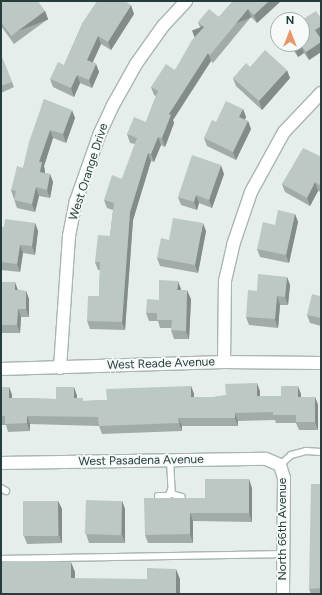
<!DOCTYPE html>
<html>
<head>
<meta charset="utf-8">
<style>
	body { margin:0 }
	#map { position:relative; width:322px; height:595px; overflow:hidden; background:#e6eeeb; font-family:Figtree,sans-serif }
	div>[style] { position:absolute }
	.roads { filter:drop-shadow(1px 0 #a9b6b3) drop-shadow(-1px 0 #a9b6b3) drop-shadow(0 1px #a9b6b3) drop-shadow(0 -1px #a9b6b3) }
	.service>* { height:6px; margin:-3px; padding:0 3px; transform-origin:3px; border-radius:3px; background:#fff }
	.minor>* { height:12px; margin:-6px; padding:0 6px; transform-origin:6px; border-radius:6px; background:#fff }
	.wall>* { inset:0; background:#a1aca9 }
	.shaded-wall>* { inset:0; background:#838c89; transform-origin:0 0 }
	.building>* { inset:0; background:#bbc8c4; transform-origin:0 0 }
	span { translate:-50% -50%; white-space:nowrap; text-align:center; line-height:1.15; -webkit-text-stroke:3.5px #f6faf9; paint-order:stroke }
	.street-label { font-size:12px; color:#263e3b }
	.frame { position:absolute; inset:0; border:2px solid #263e3b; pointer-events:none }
	.north { position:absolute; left:270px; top:12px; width:40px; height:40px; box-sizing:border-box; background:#f6faf9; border:1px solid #a3afad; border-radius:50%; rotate:0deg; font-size:11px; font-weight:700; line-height:16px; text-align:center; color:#263e3b }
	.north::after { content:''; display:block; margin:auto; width:14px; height:18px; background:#e7976a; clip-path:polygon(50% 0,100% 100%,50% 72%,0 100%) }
</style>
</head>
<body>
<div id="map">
	<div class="roads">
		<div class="service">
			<div style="left:170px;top:460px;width:34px;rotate:87deg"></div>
			<div style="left:172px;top:494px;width:10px;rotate:17deg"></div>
			<div style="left:280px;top:465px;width:15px;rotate:-42deg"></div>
			<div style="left:291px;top:455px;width:16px;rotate:-15deg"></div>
			<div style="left:306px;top:451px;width:15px;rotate:4deg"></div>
			<div style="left:1px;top:488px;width:6px;rotate:31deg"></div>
			<div style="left:158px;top:496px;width:10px"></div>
			<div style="left:168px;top:496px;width:7px;rotate:-63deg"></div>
			<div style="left:1px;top:559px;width:283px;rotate:-1deg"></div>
		</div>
		<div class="minor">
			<div style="left:224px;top:362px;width:81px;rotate:-89.3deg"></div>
			<div style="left:225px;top:281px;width:37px;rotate:-77deg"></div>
			<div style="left:233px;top:245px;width:56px;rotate:-71.2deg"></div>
			<div style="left:251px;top:192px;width:68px;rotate:-61.2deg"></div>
			<div style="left:284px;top:132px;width:54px;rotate:-46.5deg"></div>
			<div style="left:60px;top:368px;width:132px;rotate:-86.1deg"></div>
			<div style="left:69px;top:236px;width:36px;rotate:-79deg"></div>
			<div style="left:76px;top:201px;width:72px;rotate:-70.6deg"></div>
			<div style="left:100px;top:133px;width:29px;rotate:-65deg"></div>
			<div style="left:112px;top:107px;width:49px;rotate:-60.8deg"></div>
			<div style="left:136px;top:64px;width:47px;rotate:-54.6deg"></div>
			<div style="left:163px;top:26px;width:34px;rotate:-47deg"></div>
			<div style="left:1px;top:369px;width:223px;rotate:-1.8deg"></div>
			<div style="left:224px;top:362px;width:97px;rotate:0.6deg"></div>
			<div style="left:1px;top:463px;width:265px;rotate:-0.9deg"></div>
			<div style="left:266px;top:459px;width:15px;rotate:23deg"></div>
			<div style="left:280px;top:465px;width:14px;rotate:73deg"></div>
			<div style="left:284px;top:478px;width:116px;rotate:90.5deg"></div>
		</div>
	</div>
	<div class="wall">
		<div style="clip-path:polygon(1px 1px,45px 11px,48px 19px,14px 44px,1px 26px)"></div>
		<div style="clip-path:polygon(233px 1px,281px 1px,257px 23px,251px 17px,213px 63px,211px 61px,173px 120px,174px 123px,165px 147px,161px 145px,154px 162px,151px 161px,133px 220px,125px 330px,90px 329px,87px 321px,99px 296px,100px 270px,98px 270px,95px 262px,110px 236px,113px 210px,107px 208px,104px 200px,122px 179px,135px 144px,130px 143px,127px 134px,146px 122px,156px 96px,154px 95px,151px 87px,175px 70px,201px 30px,198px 22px,219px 17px)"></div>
		<div style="clip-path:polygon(134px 14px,111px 50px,101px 44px,93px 62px,96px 64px,99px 72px,92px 88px,80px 83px,74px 97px,53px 87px,50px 79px,64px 65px,83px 22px)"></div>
		<div style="clip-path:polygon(321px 18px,321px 37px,320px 37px,321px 39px,321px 52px,309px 60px,304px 53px,298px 57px,289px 44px,302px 44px)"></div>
		<div style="clip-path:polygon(1px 55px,14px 87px,1px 93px)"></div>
		<div style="clip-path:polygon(250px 67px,290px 78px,262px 110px,236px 86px,233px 78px)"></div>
		<div style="clip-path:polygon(44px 99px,75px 118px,66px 143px,53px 138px,44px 166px,45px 171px,45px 173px,50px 174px,53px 182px,50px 198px,39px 196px,35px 212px,17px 208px,11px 190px,23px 168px)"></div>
		<div style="clip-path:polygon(243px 109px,246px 117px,245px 120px,248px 121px,251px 129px,236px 160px,207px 146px,204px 138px,216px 122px)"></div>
		<div style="clip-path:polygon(321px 154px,321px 192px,318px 191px,310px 206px,285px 192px,282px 184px,320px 156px)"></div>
		<div style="clip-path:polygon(224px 174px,212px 208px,199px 203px,197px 210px,181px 205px,178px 197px)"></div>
		<div style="clip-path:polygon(295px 214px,298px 222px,289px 263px,260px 257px,257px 249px,275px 225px)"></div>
		<div style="clip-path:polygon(35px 223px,38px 231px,35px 255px,23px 253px,20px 272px,1px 270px,1px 227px,4px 227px)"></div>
		<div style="clip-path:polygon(206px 231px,198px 273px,160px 266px,157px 258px,169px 240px)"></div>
		<div style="clip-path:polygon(287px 277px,290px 285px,288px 305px,280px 305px,278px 328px,249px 325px,246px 317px)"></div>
		<div style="clip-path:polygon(1px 282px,18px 290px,26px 291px,29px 299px,29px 317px,21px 317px,20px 333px,1px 333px)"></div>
		<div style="clip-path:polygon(181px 289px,181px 290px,191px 299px,189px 339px,174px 339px,171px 330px,172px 328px,160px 328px,158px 321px,149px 321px,146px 313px)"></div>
		<div style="clip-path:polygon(321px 292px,321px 326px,310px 323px,307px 315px,320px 296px)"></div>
		<div style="clip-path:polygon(191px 386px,194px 394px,194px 397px,214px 397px,260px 391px,260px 396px,281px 396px,301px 394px,301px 397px,315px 397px,318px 405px,318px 430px,299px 430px,296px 423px,276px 423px,275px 420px,238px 421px,238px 426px,182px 426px,182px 431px,102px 434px,99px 426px,30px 424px,30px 431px,8px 432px,6px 425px,1px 425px,1px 387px,9px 387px,12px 395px,12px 398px,56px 399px,74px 387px,77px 396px,77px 398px,84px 401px,107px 400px)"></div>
		<div style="clip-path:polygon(321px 484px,321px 594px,311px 594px,309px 589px)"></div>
		<div style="clip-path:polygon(252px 488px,252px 522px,193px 521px,193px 543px,148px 543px,145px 535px,205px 498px)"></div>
		<div style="clip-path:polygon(58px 501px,62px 509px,62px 543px,27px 544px,24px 536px)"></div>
		<div style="clip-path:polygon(122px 501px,125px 509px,125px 543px,89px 543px,86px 534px)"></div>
	</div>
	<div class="shaded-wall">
		<div style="clip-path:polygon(269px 1px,281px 1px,257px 23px,254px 15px)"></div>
		<div style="clip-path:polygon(131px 5px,134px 14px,111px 50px,108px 42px)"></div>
		<div style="left:248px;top:9px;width:9px;height:60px;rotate:69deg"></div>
		<div style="left:45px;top:11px;width:9px;height:42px;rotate:69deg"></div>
		<div style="clip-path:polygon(321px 26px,321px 37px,318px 39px,315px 30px)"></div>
		<div style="clip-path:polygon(98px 36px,101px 44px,90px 68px,87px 60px)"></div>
		<div style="clip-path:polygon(321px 42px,321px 52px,309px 60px,306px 52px)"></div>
		<div style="clip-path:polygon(301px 45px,304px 53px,298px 57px,295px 49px)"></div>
		<div style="clip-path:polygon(208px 53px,211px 61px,173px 120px,174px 123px,165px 147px,162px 138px,169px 114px)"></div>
		<div style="clip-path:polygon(96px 64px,99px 72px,92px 88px,89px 80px)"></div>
		<div style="clip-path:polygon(287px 70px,290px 78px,262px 110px,259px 101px)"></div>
		<div style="clip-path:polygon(77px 75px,80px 83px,74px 97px,71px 88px)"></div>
		<div style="clip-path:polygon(243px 109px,246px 117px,242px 125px,239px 117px)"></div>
		<div style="clip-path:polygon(72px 110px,75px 118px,66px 143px,63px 134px)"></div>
		<div style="clip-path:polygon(248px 121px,251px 129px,236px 160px,233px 152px)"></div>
		<div style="clip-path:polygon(50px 130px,53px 138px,44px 166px,45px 171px,43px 180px,40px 172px,39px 162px)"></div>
		<div style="clip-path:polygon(158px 137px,161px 145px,154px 162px,151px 154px)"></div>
		<div style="clip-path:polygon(148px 153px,151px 161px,133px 220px,125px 330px,122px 322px,130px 212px)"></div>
		<div style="clip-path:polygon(221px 165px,224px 174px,212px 208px,209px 200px)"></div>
		<div style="clip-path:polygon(50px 174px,53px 182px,50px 198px,47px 190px)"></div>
		<div style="clip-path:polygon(315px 182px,318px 191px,310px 206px,307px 198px)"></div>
		<div style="clip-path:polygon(36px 187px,39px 196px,35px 212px,32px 204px)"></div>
		<div style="clip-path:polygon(196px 195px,199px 203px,197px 210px,194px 202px)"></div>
		<div style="clip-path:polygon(295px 214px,298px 222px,289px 263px,286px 255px)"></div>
		<div style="clip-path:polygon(35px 223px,38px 231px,35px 255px,32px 246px)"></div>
		<div style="clip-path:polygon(203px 223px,206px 231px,198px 273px,195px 265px)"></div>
		<div style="clip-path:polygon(20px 245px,23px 253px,20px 272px,17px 264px)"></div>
		<div style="clip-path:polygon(287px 277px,290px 285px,288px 305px,285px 297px)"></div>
		<div style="clip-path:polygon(178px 281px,181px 289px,180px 298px,177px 290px)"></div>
		<div style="clip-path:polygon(15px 282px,18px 290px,15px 290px)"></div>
		<div style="clip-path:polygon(187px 290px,191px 299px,189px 339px,186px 331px)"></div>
		<div style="clip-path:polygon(26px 291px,29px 299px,29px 317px,26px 309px)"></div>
		<div style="clip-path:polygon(277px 296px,280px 305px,278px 328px,275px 319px)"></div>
		<div style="clip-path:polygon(18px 309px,21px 317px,20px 333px,17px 325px)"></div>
		<div style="clip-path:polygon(257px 383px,260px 391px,260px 405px,257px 396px)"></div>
		<div style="clip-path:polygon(191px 386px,194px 394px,194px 405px,191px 397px)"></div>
		<div style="clip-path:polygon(298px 386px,301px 394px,301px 405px,298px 397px)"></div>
		<div style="clip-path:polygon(9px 387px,12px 395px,12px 407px,9px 398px)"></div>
		<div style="clip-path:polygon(74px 387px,77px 396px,77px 406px,74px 398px)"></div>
		<div style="clip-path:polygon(315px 397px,318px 405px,318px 430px,315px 422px)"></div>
		<div style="clip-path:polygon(235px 413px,238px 421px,238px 426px,235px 418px)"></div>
		<div style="clip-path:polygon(27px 416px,30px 424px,30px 431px,27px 423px)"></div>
		<div style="clip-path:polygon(178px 418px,182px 426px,182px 431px,179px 423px)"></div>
		<div style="clip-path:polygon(249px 479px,252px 488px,252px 522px,249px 513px)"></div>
		<div style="clip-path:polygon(58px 501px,62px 509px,62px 543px,59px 535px)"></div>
		<div style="clip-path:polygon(122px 501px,125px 509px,125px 543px,122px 534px)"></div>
		<div style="clip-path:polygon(190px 513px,193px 521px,193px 543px,190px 534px)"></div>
		<div style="clip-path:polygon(71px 562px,75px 572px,75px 588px,71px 578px)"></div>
		<div style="clip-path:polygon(176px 569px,180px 579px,180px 594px,176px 594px)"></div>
	</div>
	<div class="building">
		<div style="clip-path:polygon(1px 1px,38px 1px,45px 11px,11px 36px,1px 22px)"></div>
		<div style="clip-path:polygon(97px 1px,125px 1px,131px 5px,108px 42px,98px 36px,87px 60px,96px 64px,89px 80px,77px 75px,71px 88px,50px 79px,58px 62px,64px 65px,83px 22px)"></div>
		<div style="clip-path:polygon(233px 1px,269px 1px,254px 15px,248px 9px,210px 55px,208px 53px,169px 114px,171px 115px,162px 138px,158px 137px,151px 154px,148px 153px,130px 212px,122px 322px,87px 321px,88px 296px,99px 296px,100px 262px,95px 262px,98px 235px,110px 236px,114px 203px,104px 200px,112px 175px,122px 179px,137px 138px,127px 134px,134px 117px,146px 122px,158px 91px,151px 87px,166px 64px,175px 70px,192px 40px,204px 27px,198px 22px,209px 9px,219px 17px)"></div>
		<div style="clip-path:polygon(316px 11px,321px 18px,321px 26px,315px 30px,321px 39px,321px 42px,306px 52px,301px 45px,295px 49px,292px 44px,302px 44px,302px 20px)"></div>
		<div style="clip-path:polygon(265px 50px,287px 70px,259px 101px,233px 78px,246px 63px,250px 67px)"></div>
		<div style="clip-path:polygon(1px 55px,12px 82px,1px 86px)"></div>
		<div style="clip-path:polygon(44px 99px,72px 110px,63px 134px,50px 130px,39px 162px,42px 162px,40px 172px,50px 174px,47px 190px,36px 187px,32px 204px,14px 200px,16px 191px,11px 190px,17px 166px,23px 168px,29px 142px)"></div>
		<div style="clip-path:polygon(226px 101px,243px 109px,239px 117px,248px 121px,233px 152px,204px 138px,212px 120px,216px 122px)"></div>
		<div style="clip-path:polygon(303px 148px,320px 156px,321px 154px,321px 186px,315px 182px,307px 198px,282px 184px)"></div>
		<div style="clip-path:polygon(192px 155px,221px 165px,209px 200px,196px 195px,194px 202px,178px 197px)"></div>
		<div style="clip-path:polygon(278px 210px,295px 214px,286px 255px,257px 249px,263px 222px,275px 225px)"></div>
		<div style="clip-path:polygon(173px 218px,203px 223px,195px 265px,157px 258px,161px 238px,169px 240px)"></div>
		<div style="clip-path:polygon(5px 219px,35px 223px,32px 246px,20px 245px,17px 264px,1px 262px,1px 227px,4px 227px)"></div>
		<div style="clip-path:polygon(258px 274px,287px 277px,285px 297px,277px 296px,275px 319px,246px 317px,248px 290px,257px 291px)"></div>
		<div style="clip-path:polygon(159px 280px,178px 281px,177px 290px,187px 290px,186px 331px,171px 330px,172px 320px,157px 320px,157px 313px,146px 313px,147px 299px,159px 300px)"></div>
		<div style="clip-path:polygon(1px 282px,15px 282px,15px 290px,26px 291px,26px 309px,18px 309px,17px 325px,1px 325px)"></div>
		<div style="clip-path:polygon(321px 292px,321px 318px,307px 315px,312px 294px,320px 296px)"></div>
		<div style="clip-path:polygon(257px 383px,257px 396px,281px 396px,281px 386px,298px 386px,298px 397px,315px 397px,315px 422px,296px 422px,296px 415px,273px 415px,273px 412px,235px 413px,235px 418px,178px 418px,179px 423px,99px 426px,98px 417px,27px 416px,27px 423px,5px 424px,5px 416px,1px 416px,1px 387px,9px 387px,9px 398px,56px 399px,56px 387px,74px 387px,74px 398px,83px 398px,83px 401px,107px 400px,106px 389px,191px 386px,191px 397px,214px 397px,226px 395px,225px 384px)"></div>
		<div style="clip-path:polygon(205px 479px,249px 479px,249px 513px,190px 513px,190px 534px,145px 535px,144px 498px,205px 498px)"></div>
		<div style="clip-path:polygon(311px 484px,321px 484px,321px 588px,309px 589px)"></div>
		<div style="left:86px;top:500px;width:36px;height:34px;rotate:2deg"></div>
		<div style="left:23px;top:501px;width:35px;height:35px"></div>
		<div style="clip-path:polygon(1px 561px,71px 562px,71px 578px,147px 579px,147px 568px,176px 569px,176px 594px,1px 594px)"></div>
	</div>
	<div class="street-label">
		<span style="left:89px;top:172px;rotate:-72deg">West Orange Drive</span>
		<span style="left:161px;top:364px;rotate:-2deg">West Reade Avenue</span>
		<span style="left:141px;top:461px;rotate:-1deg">West Pasadena Avenue</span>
		<span style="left:283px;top:529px;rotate:-90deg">North 66th Avenue</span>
	</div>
	<div class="frame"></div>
	<div class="north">N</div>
</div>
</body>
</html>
